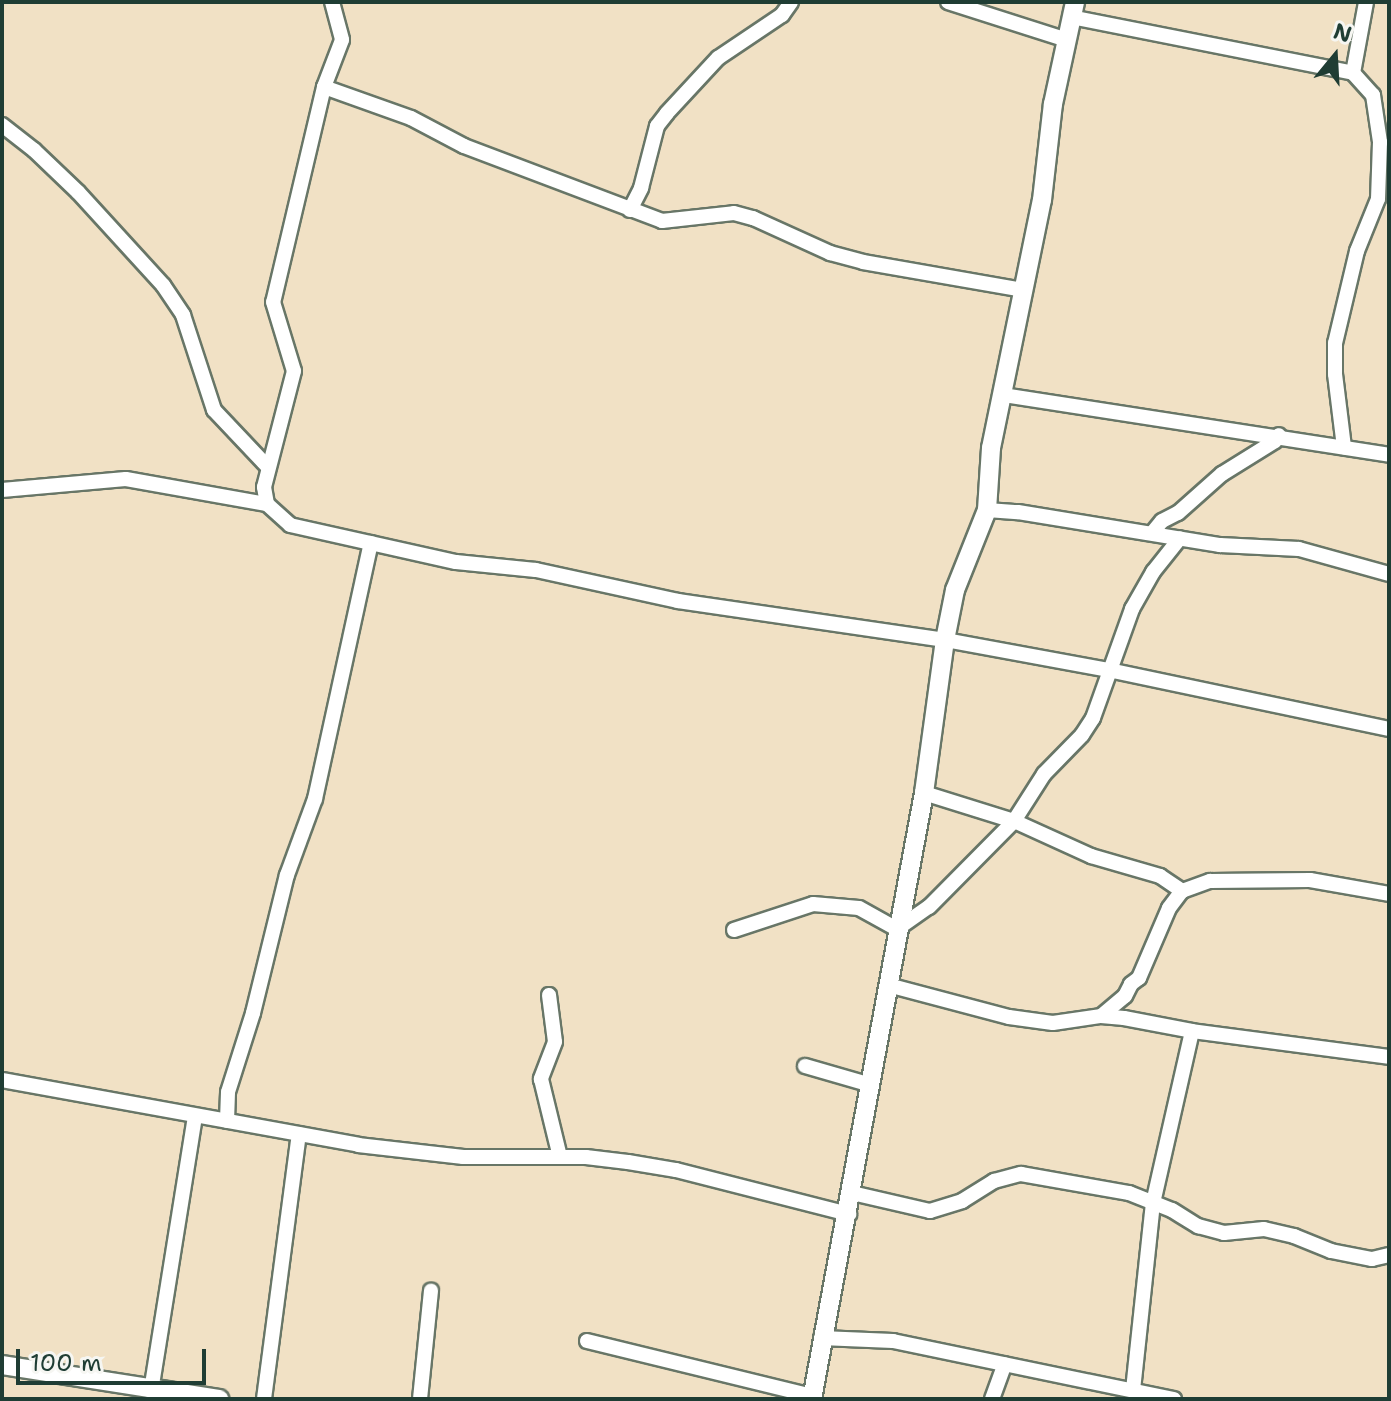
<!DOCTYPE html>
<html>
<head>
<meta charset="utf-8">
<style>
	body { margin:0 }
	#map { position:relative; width:1391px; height:1401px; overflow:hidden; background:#f1e1c5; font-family:"Shantell Sans",sans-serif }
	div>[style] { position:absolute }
	.roads { filter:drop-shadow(2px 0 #687667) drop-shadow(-2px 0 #687667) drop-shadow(0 2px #687667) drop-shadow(0 -2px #687667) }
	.minor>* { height:14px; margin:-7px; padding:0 7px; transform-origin:7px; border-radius:7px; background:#fff }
	.tertiary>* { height:18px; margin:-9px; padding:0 9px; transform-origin:9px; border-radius:9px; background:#fff }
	span { translate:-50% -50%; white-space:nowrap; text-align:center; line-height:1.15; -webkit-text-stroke:6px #f6f6f2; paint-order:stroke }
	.frame { position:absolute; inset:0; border:4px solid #1f3d34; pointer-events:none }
	.north { position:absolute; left:1295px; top:16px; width:80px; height:80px; -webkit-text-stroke:6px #f6f6f2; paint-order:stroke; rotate:18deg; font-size:22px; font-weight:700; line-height:32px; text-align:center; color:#1f3d34 }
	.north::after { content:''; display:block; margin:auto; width:28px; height:36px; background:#1f3d34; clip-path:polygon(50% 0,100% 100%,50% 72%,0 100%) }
	.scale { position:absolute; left:16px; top:1349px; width:190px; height:36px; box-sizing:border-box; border:4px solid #1f3d34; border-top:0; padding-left:10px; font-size:24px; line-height:28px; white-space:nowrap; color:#1f3d34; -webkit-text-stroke:6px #f6f6f2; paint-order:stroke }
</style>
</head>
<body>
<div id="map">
	<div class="roads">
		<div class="minor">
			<div style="left:332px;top:2px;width:39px;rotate:75deg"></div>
			<div style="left:342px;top:40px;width:50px;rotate:111deg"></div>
			<div style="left:324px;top:87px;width:221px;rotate:103.3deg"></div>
			<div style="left:273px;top:302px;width:72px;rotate:73.1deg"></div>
			<div style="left:294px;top:371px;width:120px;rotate:104.5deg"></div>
			<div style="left:264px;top:487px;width:17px;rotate:80deg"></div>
			<div style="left:267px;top:504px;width:31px;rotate:42deg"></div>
			<div style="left:290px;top:525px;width:170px;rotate:12.6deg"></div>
			<div style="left:456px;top:562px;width:80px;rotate:5.7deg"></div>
			<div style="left:536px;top:570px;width:145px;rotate:12.3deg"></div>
			<div style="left:678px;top:601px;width:270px;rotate:8.3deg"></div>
			<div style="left:945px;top:640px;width:167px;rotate:10.4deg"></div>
			<div style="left:1109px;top:670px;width:286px;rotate:11.9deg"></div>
			<div style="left:948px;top:2px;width:125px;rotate:17.7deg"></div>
			<div style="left:1071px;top:17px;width:288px;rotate:11.2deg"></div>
			<div style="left:1353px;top:73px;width:30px;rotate:48deg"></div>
			<div style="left:1373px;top:95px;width:48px;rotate:81.5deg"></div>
			<div style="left:1380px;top:142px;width:57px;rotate:92deg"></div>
			<div style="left:1378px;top:199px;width:56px;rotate:112deg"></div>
			<div style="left:1357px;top:251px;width:95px;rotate:103.4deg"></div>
			<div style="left:1335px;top:343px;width:31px;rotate:90deg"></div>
			<div style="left:1335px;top:374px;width:74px;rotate:83deg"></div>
			<div style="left:1353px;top:73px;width:72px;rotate:-79.6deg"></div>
			<div style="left:324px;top:87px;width:92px;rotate:19.6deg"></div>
			<div style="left:411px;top:118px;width:60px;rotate:27.8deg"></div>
			<div style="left:464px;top:146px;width:212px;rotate:20.7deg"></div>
			<div style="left:662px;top:221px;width:72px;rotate:-6.3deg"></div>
			<div style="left:734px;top:213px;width:20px;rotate:15deg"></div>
			<div style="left:753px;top:218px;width:85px;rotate:24.4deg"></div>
			<div style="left:830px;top:253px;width:34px;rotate:15deg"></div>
			<div style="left:863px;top:262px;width:162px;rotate:9.9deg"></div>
			<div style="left:2px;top:125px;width:41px;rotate:38deg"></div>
			<div style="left:34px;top:150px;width:61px;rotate:43.7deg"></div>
			<div style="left:78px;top:192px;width:126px;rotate:47.6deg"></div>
			<div style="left:163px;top:285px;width:36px;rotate:56deg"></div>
			<div style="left:183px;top:315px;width:100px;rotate:71.9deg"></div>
			<div style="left:214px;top:410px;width:77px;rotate:46.6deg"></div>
			<div style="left:630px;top:210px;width:25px;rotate:-63deg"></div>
			<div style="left:641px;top:188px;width:64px;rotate:-75.5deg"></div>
			<div style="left:657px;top:126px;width:16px;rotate:-52deg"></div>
			<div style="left:667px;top:113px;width:75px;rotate:-47.2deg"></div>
			<div style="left:718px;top:58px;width:77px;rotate:-33.9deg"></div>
			<div style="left:782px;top:15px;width:16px;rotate:-55deg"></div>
			<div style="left:1003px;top:395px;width:391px;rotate:8.8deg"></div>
			<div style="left:2px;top:490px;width:124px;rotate:-5.1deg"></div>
			<div style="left:126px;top:479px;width:143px;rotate:10.1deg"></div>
			<div style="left:987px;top:510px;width:31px;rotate:4deg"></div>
			<div style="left:1018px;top:512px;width:205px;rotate:9.3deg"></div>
			<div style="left:1220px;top:545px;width:79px;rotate:2.9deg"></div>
			<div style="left:1299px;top:549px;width:93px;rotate:15.5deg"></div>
			<div style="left:1153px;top:532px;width:14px;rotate:-51deg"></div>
			<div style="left:1162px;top:521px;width:18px;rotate:-27deg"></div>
			<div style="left:1178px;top:513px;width:59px;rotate:-41.6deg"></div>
			<div style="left:1222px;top:474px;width:62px;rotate:-31.9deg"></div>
			<div style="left:1275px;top:441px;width:7px;rotate:-56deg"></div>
			<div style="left:924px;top:793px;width:94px;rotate:17.3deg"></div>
			<div style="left:1014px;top:821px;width:85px;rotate:24.4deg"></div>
			<div style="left:1091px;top:856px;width:72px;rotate:16.2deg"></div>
			<div style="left:1160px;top:876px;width:27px;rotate:34deg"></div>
			<div style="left:734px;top:930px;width:83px;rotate:-18.2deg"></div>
			<div style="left:813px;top:904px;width:46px;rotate:5deg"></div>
			<div style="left:859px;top:908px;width:43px;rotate:28.9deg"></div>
			<div style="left:897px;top:929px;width:39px;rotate:-35deg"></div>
			<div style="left:929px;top:907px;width:121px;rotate:-45.3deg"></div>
			<div style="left:1014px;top:821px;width:56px;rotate:-57.4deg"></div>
			<div style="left:1044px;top:774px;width:54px;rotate:-45.7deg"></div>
			<div style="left:1082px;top:735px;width:20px;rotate:-57deg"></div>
			<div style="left:1093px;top:718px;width:116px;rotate:-70.3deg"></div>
			<div style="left:1132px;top:609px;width:43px;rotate:-60.4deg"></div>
			<div style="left:1153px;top:572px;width:43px;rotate:-51.5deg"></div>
			<div style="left:888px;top:985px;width:125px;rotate:14.8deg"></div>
			<div style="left:1009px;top:1017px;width:44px;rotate:7.8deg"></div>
			<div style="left:1053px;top:1023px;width:49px;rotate:-8.3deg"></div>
			<div style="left:1101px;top:1016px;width:23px;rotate:5deg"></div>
			<div style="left:1124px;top:1018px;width:69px;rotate:10.8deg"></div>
			<div style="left:1192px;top:1031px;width:199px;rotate:7.5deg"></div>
			<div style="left:549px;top:995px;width:47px;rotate:82.7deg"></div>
			<div style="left:555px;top:1042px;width:40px;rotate:111deg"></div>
			<div style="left:541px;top:1079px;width:80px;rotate:76.3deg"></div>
			<div style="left:1101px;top:1016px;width:31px;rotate:-40deg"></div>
			<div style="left:1125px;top:996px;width:13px;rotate:-63deg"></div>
			<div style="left:1131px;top:984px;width:10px;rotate:-37deg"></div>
			<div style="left:1139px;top:978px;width:76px;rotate:-66.8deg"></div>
			<div style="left:1169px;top:908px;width:21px;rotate:-53deg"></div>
			<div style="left:1182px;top:891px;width:30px;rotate:-20deg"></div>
			<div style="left:1210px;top:881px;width:100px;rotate:-0.6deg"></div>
			<div style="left:1310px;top:880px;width:80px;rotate:10deg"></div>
			<div style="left:805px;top:1066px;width:69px;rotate:16.1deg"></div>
			<div style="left:2px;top:1080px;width:362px;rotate:10.3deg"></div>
			<div style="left:358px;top:1145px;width:106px;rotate:6.5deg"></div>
			<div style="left:463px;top:1157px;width:123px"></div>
			<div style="left:586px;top:1157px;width:42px;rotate:6.8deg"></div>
			<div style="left:628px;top:1162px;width:49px;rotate:9.5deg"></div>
			<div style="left:676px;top:1170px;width:179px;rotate:14.3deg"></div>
			<div style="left:227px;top:1121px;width:29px;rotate:-88deg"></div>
			<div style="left:228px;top:1092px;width:83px;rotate:-72.4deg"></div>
			<div style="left:253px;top:1013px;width:142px;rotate:-76.2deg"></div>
			<div style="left:287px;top:875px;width:81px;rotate:-69.8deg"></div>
			<div style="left:315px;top:799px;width:262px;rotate:-77.7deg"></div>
			<div style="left:852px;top:1193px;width:80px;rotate:13deg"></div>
			<div style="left:930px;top:1211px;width:34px;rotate:-17deg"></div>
			<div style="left:962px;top:1201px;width:38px;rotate:-32deg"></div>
			<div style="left:994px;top:1181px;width:28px;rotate:-15deg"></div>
			<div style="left:1021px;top:1174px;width:110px;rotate:10deg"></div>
			<div style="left:1129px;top:1193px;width:46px;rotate:21.6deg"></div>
			<div style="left:1172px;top:1210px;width:31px;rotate:32deg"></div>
			<div style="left:1198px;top:1226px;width:27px;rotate:15deg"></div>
			<div style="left:1224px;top:1233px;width:40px;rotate:-5.7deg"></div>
			<div style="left:1264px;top:1229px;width:31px;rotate:13deg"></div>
			<div style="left:1294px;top:1236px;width:40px;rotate:22deg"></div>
			<div style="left:1331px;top:1251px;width:42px;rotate:11deg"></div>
			<div style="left:1372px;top:1259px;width:17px;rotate:-13deg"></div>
			<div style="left:821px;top:1338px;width:72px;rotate:2.4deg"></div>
			<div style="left:893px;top:1341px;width:287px;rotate:11.7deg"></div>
			<div style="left:587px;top:1341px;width:232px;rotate:13.7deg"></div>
			<div style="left:1133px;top:1390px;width:188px;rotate:-83.9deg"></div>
			<div style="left:1153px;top:1203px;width:176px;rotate:-77.2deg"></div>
			<div style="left:151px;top:1391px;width:278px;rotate:-80.9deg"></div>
			<div style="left:264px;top:1399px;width:267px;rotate:-82.5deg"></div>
			<div style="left:420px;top:1399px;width:109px;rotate:-84.2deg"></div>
			<div style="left:992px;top:1399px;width:37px;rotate:-70deg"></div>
		</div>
		<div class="tertiary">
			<div style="left:2px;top:1365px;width:220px;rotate:8.9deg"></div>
			<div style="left:812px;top:1399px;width:616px;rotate:-79.53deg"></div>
			<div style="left:924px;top:793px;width:154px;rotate:-82.2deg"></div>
			<div style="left:945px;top:640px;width:51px;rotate:-78.7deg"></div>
			<div style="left:955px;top:590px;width:86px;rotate:-68.2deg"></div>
			<div style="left:987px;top:510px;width:62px;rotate:-86.3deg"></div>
			<div style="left:991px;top:448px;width:253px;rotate:-78.4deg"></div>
			<div style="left:1042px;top:200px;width:97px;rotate:-83.5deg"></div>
			<div style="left:1053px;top:104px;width:104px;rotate:-77.8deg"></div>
		</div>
	</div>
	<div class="frame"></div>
	<div class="north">N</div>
	<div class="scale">100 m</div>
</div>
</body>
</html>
